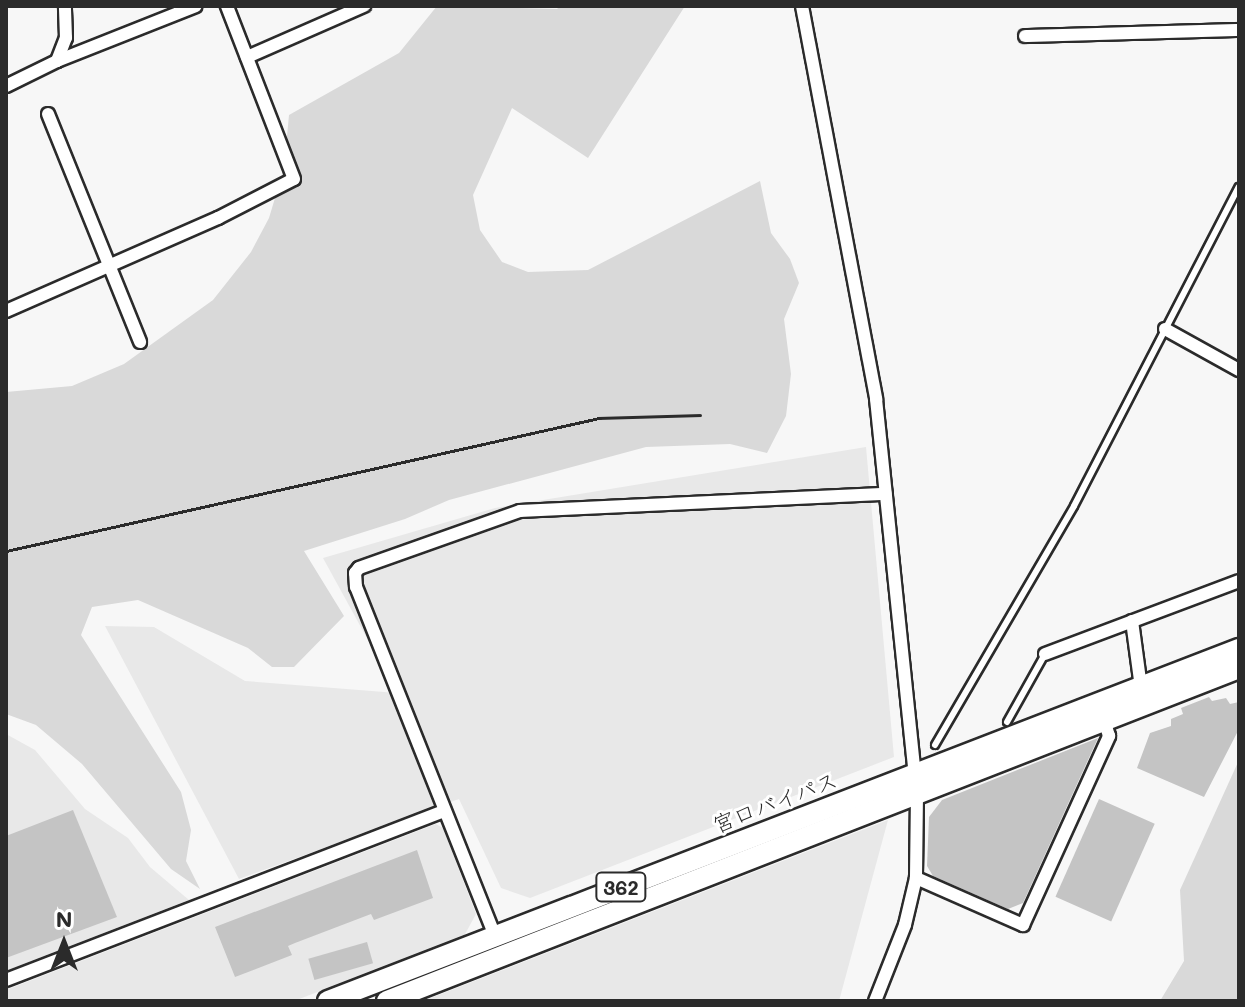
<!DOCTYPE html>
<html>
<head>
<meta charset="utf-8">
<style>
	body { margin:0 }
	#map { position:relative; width:1245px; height:1007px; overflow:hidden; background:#f7f7f7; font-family:Mali,"Klee One",sans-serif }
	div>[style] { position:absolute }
	.built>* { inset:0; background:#e8e8e8 }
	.green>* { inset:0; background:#d9d9d9 }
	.building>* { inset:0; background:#c4c4c4; transform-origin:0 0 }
	.roads { filter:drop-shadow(2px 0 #2b2b2b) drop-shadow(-2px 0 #2b2b2b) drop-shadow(0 2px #2b2b2b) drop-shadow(0 -2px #2b2b2b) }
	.service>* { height:6px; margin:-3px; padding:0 3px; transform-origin:3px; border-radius:3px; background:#fff }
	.minor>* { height:12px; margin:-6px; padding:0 6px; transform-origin:6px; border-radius:6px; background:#fff }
	.trunk>* { height:20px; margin:-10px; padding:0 10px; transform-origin:10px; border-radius:10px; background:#fff }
	.rail>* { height:3px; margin:-1.5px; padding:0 1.5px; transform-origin:1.5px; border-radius:1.5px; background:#2b2b2b }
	span { translate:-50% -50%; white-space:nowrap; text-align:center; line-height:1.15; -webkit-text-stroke:6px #fff; paint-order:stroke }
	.shield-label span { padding:2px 6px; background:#fff; border:2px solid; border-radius:6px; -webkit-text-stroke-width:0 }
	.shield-label { font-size:20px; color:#2b2b2b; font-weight:700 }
	.street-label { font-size:22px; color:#2b2b2b }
	.frame { position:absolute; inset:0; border:8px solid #2b2b2b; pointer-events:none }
	.north { position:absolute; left:24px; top:903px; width:80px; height:80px; -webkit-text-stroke:6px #fff; paint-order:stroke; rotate:0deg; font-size:22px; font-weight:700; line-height:32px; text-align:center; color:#2b2b2b }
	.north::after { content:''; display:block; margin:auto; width:28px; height:36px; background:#2b2b2b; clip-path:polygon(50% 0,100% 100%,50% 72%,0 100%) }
</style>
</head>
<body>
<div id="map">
	<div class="built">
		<div style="clip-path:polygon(866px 447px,894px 757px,530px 898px,501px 888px,459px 799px,239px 879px,105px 626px,154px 627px,245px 681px,397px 693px,323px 558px,495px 508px)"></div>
		<div style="clip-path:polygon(6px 734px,35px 750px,85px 809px,128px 838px,150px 867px,189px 900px,6px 971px)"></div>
		<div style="clip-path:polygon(888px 820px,839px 1001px,423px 1001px)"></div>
		<div style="clip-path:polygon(436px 824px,443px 828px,476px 914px,464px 936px,294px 1001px,6px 1001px,6px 990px)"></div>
	</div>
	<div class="green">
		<div style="clip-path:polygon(437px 6px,557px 9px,560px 6px,685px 6px,588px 158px,512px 108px,473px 195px,480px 230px,502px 262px,528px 272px,588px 270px,760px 181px,771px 233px,790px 259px,799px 283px,784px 319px,791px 374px,786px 416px,767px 453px,730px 444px,646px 447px,449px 500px,405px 519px,304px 551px,344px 616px,294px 667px,272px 667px,248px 648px,138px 600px,92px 607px,81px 635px,181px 792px,191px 830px,186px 861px,200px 889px,171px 869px,82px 764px,36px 725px,6px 714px,6px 392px,72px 386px,124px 364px,213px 300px,251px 252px,269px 218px,284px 168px,289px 115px,399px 53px)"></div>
		<div style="clip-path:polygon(1239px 760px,1239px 1001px,1160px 1001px,1184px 961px,1180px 890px)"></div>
	</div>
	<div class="building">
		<div style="clip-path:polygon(1209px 697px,1212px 701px,1226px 698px,1230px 704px,1239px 702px,1239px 729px,1204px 797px,1137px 768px,1150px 733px,1171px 726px,1171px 719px,1183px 714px,1181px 708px)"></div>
		<div style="clip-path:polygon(1098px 738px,1023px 903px,1008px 909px,933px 876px,927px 866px,929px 817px,942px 800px)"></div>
		<div style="left:1099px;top:799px;width:61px;height:107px;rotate:24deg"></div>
		<div style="clip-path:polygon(73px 810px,117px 917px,6px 958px,6px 836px)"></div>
		<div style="clip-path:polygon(417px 850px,433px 898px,374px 920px,371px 914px,295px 943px,288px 946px,292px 955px,235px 977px,215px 927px)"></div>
		<div style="left:367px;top:942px;width:22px;height:61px;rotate:74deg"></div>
	</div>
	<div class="roads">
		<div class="service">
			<div style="left:1007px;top:722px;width:78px;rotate:-60.8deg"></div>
			<div style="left:935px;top:745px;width:276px;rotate:-59.8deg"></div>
			<div style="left:1074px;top:506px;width:359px;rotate:-62.7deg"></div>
		</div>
		<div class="minor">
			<div style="left:802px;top:6px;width:400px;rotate:79.3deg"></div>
			<div style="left:876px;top:399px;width:397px;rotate:84.1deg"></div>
			<div style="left:917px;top:794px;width:84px;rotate:90.7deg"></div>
			<div style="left:916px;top:878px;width:48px;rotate:103.2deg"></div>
			<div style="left:905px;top:925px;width:82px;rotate:111.5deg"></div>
			<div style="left:1025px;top:36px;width:214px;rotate:-1.6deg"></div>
			<div style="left:247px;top:57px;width:128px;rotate:-23.6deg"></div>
			<div style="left:57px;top:61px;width:25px;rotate:-69deg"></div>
			<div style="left:66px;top:38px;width:32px;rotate:-92deg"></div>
			<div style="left:6px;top:86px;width:57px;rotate:-26.1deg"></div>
			<div style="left:57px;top:61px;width:149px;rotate:-21.6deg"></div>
			<div style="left:48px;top:114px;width:246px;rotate:68deg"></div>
			<div style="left:6px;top:311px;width:232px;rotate:-23.7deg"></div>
			<div style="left:218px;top:218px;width:85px;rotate:-27.2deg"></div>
			<div style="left:294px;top:179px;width:186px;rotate:-111.2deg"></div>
			<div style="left:1165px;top:329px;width:85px;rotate:29deg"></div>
			<div style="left:1132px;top:621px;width:68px;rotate:82.3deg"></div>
			<div style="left:1045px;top:654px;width:207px;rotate:-20.6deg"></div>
			<div style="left:916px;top:878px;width:117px;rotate:23.7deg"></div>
			<div style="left:1023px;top:925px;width:208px;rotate:-65.5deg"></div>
			<div style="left:1109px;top:736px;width:17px;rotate:-107deg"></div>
			<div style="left:495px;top:936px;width:376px;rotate:-111.7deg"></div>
			<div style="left:356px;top:587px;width:14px;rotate:-94deg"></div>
			<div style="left:355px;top:573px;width:6px;rotate:-51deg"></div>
			<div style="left:359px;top:568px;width:171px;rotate:-19.5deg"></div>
			<div style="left:520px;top:511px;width:366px;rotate:-2.7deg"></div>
			<div style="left:6px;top:980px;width:470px;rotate:-21.1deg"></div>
		</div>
		<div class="trunk">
			<div style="left:328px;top:1001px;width:977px;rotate:-21.13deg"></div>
			<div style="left:387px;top:1001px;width:915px;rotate:-21.35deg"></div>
		</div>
	</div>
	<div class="rail">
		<div style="left:6px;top:551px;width:608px;rotate:-12.64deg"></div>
		<div style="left:599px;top:418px;width:101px;rotate:-1.7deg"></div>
	</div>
	<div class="shield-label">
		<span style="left:621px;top:887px">362</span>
	</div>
	<div class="street-label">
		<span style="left:775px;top:802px;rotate:-21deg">宮口バイパス</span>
	</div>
	<div class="frame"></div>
	<div class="north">N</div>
</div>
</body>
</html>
